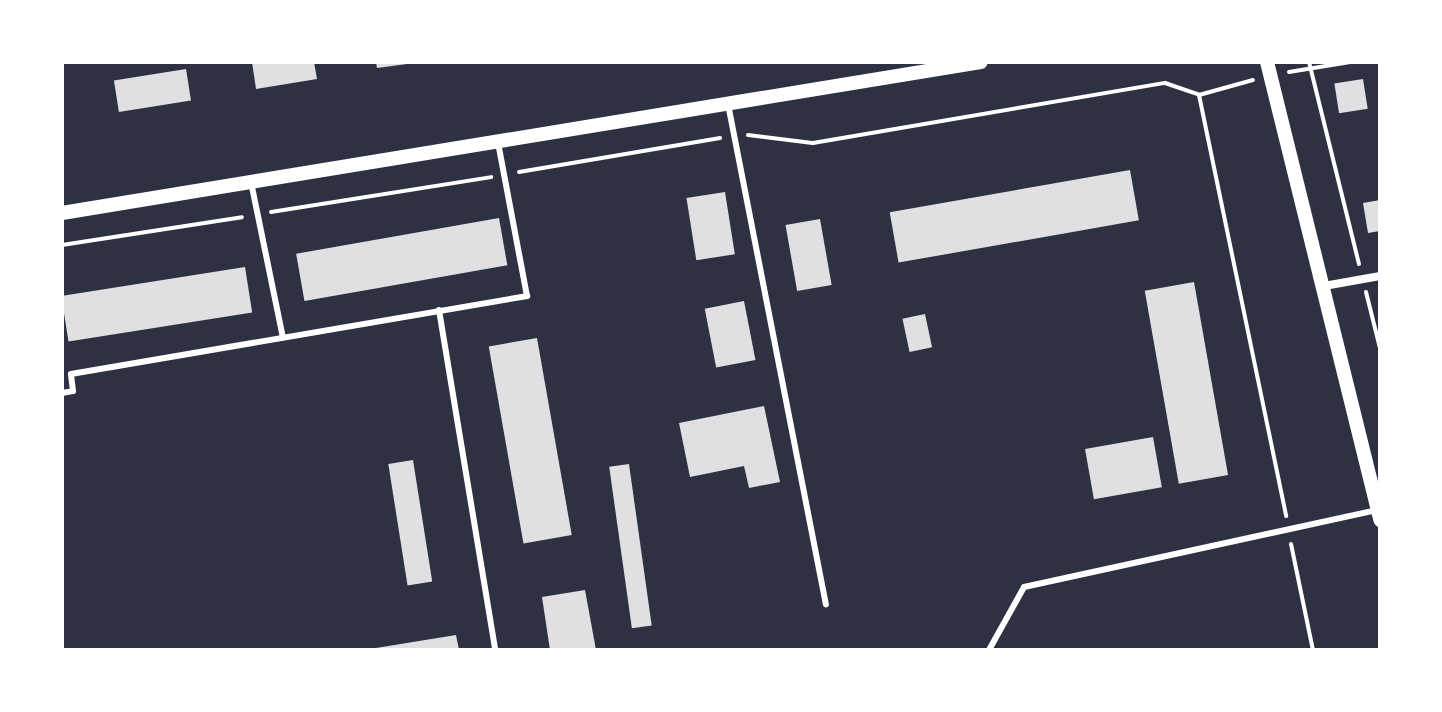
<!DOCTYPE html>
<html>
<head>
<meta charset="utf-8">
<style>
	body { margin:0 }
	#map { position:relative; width:1442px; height:712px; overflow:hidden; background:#2d3142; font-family:Overpass,sans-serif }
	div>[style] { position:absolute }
	.building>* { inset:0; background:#e0e0e3; transform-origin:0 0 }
	.path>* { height:4px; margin:-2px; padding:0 2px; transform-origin:2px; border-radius:2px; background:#fff }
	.service>* { height:6px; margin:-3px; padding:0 3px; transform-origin:3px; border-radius:3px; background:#fff }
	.minor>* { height:8px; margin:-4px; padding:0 4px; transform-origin:4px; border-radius:4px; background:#fff }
	.tertiary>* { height:14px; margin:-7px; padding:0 7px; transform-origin:7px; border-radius:7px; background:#fff }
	span { translate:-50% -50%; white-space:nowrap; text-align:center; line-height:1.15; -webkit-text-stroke:8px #fff; paint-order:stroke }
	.frame { position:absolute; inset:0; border:64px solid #fff; pointer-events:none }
</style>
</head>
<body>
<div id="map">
	<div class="building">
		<div style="clip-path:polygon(252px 62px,314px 62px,317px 79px,256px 89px)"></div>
		<div style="clip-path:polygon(376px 62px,407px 62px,407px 64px,377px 68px)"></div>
		<div style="left:186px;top:69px;width:32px;height:73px;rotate:81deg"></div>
		<div style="left:1363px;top:79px;width:30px;height:29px;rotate:81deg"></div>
		<div style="left:1130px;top:170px;width:51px;height:244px;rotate:80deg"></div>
		<div style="left:725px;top:192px;width:63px;height:39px;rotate:81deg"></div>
		<div style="clip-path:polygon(1380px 200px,1380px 231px,1368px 233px,1363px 203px)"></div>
		<div style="left:499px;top:218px;width:48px;height:206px;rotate:80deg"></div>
		<div style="left:820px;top:219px;width:67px;height:35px;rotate:80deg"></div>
		<div style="left:245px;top:267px;width:46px;height:186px;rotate:81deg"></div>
		<div style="left:1194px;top:282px;width:196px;height:50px;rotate:80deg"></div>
		<div style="left:744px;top:301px;width:60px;height:40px;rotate:79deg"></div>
		<div style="left:925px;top:314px;width:34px;height:23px;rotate:78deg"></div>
		<div style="left:537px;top:338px;width:200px;height:49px;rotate:80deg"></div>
		<div style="clip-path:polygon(764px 406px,780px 482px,749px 488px,744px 466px,690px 477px,679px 423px)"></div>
		<div style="left:1153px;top:437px;width:51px;height:69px;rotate:80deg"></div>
		<div style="left:413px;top:460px;width:123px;height:25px;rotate:81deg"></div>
		<div style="left:629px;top:464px;width:163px;height:20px;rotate:82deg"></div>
		<div style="clip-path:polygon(585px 590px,596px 650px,550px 650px,542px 597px)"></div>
		<div style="clip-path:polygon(456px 635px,459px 650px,376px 650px,376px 648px)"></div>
	</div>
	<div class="path">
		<div style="left:1309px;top:62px;width:208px;rotate:76.1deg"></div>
		<div style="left:1289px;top:72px;width:62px;rotate:-9.3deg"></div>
		<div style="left:1199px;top:95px;width:430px;rotate:78.3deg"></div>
		<div style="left:748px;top:135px;width:65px;rotate:7deg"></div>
		<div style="left:813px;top:143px;width:357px;rotate:-9.7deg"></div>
		<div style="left:1165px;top:83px;width:36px;rotate:19deg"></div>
		<div style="left:1199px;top:95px;width:56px;rotate:-15.5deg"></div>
		<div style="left:519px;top:172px;width:204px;rotate:-9.6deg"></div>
		<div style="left:271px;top:212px;width:223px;rotate:-9deg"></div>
		<div style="left:62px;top:245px;width:182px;rotate:-8.8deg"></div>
		<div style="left:1366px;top:292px;width:58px;rotate:76deg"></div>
		<div style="left:1291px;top:544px;width:108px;rotate:78.3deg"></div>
	</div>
	<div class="service">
		<div style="left:728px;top:104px;width:510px;rotate:78.93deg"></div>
		<div style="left:251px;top:182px;width:159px;rotate:78.4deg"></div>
		<div style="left:439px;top:310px;width:345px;rotate:80.6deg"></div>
		<div style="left:62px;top:393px;width:11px;rotate:-10deg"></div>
		<div style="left:73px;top:391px;width:17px;rotate:-97deg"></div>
		<div style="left:71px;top:374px;width:463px;rotate:-9.7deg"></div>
		<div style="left:527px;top:296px;width:157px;rotate:-100.7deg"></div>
		<div style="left:989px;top:650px;width:72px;rotate:-60.9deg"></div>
		<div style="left:1024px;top:587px;width:362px;rotate:-12.3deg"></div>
	</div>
	<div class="minor">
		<div style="left:1324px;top:286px;width:57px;rotate:-10.1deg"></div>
	</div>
	<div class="tertiary">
		<div style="left:1267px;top:62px;width:472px;rotate:76.1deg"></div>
		<div style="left:62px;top:213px;width:931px;rotate:-9.33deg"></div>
	</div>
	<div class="frame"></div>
</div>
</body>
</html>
